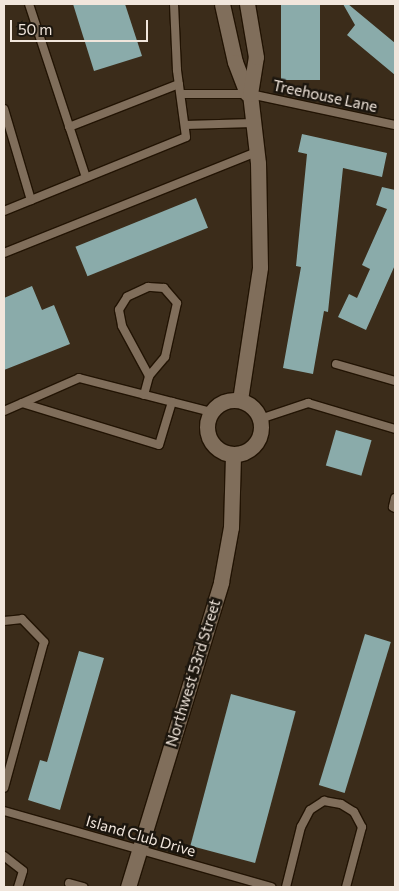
<!DOCTYPE html>
<html>
<head>
<meta charset="utf-8">
<style>
	body { margin:0 }
	#map { position:relative; width:399px; height:891px; overflow:hidden; background:#3b2c1a; font-family:Commissioner,sans-serif }
	div>[style] { position:absolute }
	.building>* { inset:0; background:#8aabaa; transform-origin:0 0 }
	.roads { filter:drop-shadow(1px 0 #221404) drop-shadow(-1px 0 #221404) drop-shadow(0 1px #221404) drop-shadow(0 -1px #221404) }
	.service>* { height:8px; margin:-4px; padding:0 4px; transform-origin:4px; border-radius:4px; background:#806e5b }
	.minor>* { height:15px; margin:-7.5px; padding:0 7.5px; transform-origin:7.5px; border-radius:7.5px; background:#806e5b }
	.minor>.ring { margin:-7.5px; padding:0; box-sizing:content-box; background:none; border:15px solid #806e5b; border-radius:50% }
	span { translate:-50% -50%; white-space:nowrap; text-align:center; line-height:1.15; -webkit-text-stroke:5px #1c160e; paint-order:stroke }
	.street-label { font-size:15px; color:#f1e6dc }
	.frame { position:absolute; inset:0; border:5px solid #f1e6dc; pointer-events:none }
	.scale { position:absolute; left:10px; top:20px; width:138px; height:22px; box-sizing:border-box; border:2px solid #f1e6dc; border-top:0; padding-left:6px; font-size:15px; line-height:18px; white-space:nowrap; color:#f1e6dc; -webkit-text-stroke:4px #1c160e; paint-order:stroke }
</style>
</head>
<body>
<div id="map">
	<div class="building">
		<div style="clip-path:polygon(73px 4px,125px 4px,142px 56px,94px 71px)"></div>
		<div style="left:281px;top:4px;width:39px;height:76px"></div>
		<div style="clip-path:polygon(343px 4px,348px 4px,395px 43px,395px 75px,347px 35px,355px 25px)"></div>
		<div style="clip-path:polygon(302px 134px,387px 153px,382px 177px,343px 168px,328px 312px,324px 311px,313px 374px,283px 368px,301px 267px,296px 266px,307px 154px,298px 152px)"></div>
		<div style="clip-path:polygon(382px 187px,395px 190px,395px 265px,366px 330px,338px 317px,349px 294px,357px 298px,370px 269px,362px 265px,387px 209px,376px 205px)"></div>
		<div style="left:196px;top:198px;width:32px;height:130px;rotate:68deg"></div>
		<div style="clip-path:polygon(32px 286px,42px 310px,54px 305px,70px 344px,4px 370px,4px 298px)"></div>
		<div style="left:336px;top:430px;width:37px;height:37px;rotate:16deg"></div>
		<div style="left:365px;top:634px;width:27px;height:158px;rotate:17deg"></div>
		<div style="clip-path:polygon(79px 651px,104px 658px,60px 810px,28px 800px,40px 760px,47px 762px)"></div>
		<div style="left:231px;top:694px;width:67px;height:157px;rotate:15deg"></div>
	</div>
	<div class="roads">
		<div class="service">
			<div style="left:29px;top:4px;width:182px;rotate:71.8deg"></div>
			<div style="left:181px;top:94px;width:69px"></div>
			<div style="left:250px;top:94px;width:148px;rotate:12.1deg"></div>
			<div style="left:4px;top:109px;width:95px;rotate:73.5deg"></div>
			<div style="left:185px;top:125px;width:68px;rotate:-1.7deg"></div>
			<div style="left:69px;top:127px;width:118px;rotate:-21.4deg"></div>
			<div style="left:4px;top:211px;width:196px;rotate:-22.1deg"></div>
			<div style="left:186px;top:137px;width:68px;rotate:-97.7deg"></div>
			<div style="left:177px;top:70px;width:66px;rotate:-92.6deg"></div>
			<div style="left:4px;top:253px;width:272px;rotate:-21.8deg"></div>
			<div style="left:336px;top:364px;width:61px;rotate:16.1deg"></div>
			<div style="left:144px;top:395px;width:20px;rotate:-75deg"></div>
			<div style="left:149px;top:376px;width:25px;rotate:-50deg"></div>
			<div style="left:165px;top:357px;width:55px;rotate:-77.5deg"></div>
			<div style="left:177px;top:303px;width:20px;rotate:-131deg"></div>
			<div style="left:164px;top:288px;width:16px;rotate:-176deg"></div>
			<div style="left:148px;top:287px;width:23px;rotate:155deg"></div>
			<div style="left:127px;top:297px;width:15px;rotate:122deg"></div>
			<div style="left:119px;top:310px;width:16px;rotate:79deg"></div>
			<div style="left:122px;top:326px;width:57px;rotate:61.6deg"></div>
			<div style="left:22px;top:403px;width:143px;rotate:17deg"></div>
			<div style="left:159px;top:445px;width:45px;rotate:-73.2deg"></div>
			<div style="left:4px;top:411px;width:82px;rotate:-23.7deg"></div>
			<div style="left:79px;top:378px;width:136px;rotate:14.4deg"></div>
			<div style="left:260px;top:419px;width:51px;rotate:-18.4deg"></div>
			<div style="left:308px;top:403px;width:91px;rotate:16.6deg"></div>
			<div style="left:395px;top:498px;width:9px;rotate:103deg"></div>
			<div style="left:393px;top:507px;width:2px;rotate:27deg"></div>
			<div style="left:4px;top:621px;width:18px;rotate:-6deg"></div>
			<div style="left:22px;top:619px;width:32px;rotate:46deg"></div>
			<div style="left:44px;top:642px;width:151px;rotate:105.3deg"></div>
			<div style="left:4px;top:811px;width:278px;rotate:15.9deg"></div>
			<div style="left:4px;top:856px;width:24px;rotate:38deg"></div>
			<div style="left:23px;top:871px;width:17px;rotate:107deg"></div>
			<div style="left:69px;top:883px;width:15px;rotate:16deg"></div>
			<div style="left:286px;top:887px;width:62px;rotate:-76deg"></div>
			<div style="left:301px;top:827px;width:19px;rotate:-62deg"></div>
			<div style="left:310px;top:810px;width:17px;rotate:-33deg"></div>
			<div style="left:324px;top:801px;width:17px;rotate:10deg"></div>
			<div style="left:341px;top:804px;width:15px;rotate:32deg"></div>
			<div style="left:354px;top:812px;width:17px;rotate:62deg"></div>
			<div style="left:362px;top:827px;width:62px;rotate:104.9deg"></div>
		</div>
		<div class="minor">
			<div style="left:222px;top:4px;width:59px;rotate:77.4deg"></div>
			<div style="left:235px;top:62px;width:34px;rotate:69deg"></div>
			<div style="left:240px;top:400px;width:134px;rotate:-81.4deg"></div>
			<div style="left:260px;top:267px;width:104px;rotate:-91.1deg"></div>
			<div style="left:258px;top:163px;width:69px;rotate:-96.6deg"></div>
			<div style="left:250px;top:94px;width:37px;rotate:-81deg"></div>
			<div style="left:256px;top:57px;width:54px;rotate:-99.6deg"></div>
			<div class="ring" style="left:207px;top:400px;width:39px;height:39px"></div>
			<div style="left:128px;top:887px;width:319px;rotate:-73deg"></div>
			<div style="left:221px;top:582px;width:56px;rotate:-79.7deg"></div>
			<div style="left:231px;top:527px;width:73px;rotate:-88.4deg"></div>
		</div>
	</div>
	<div class="street-label">
		<span style="left:325px;top:96px;rotate:12deg">Treehouse Lane</span>
		<span style="left:193px;top:673px;rotate:-73deg">Northwest 53rd Street</span>
		<span style="left:141px;top:836px;rotate:16deg">Island Club Drive</span>
	</div>
	<div class="frame"></div>
	<div class="scale">50 m</div>
</div>
</body>
</html>
